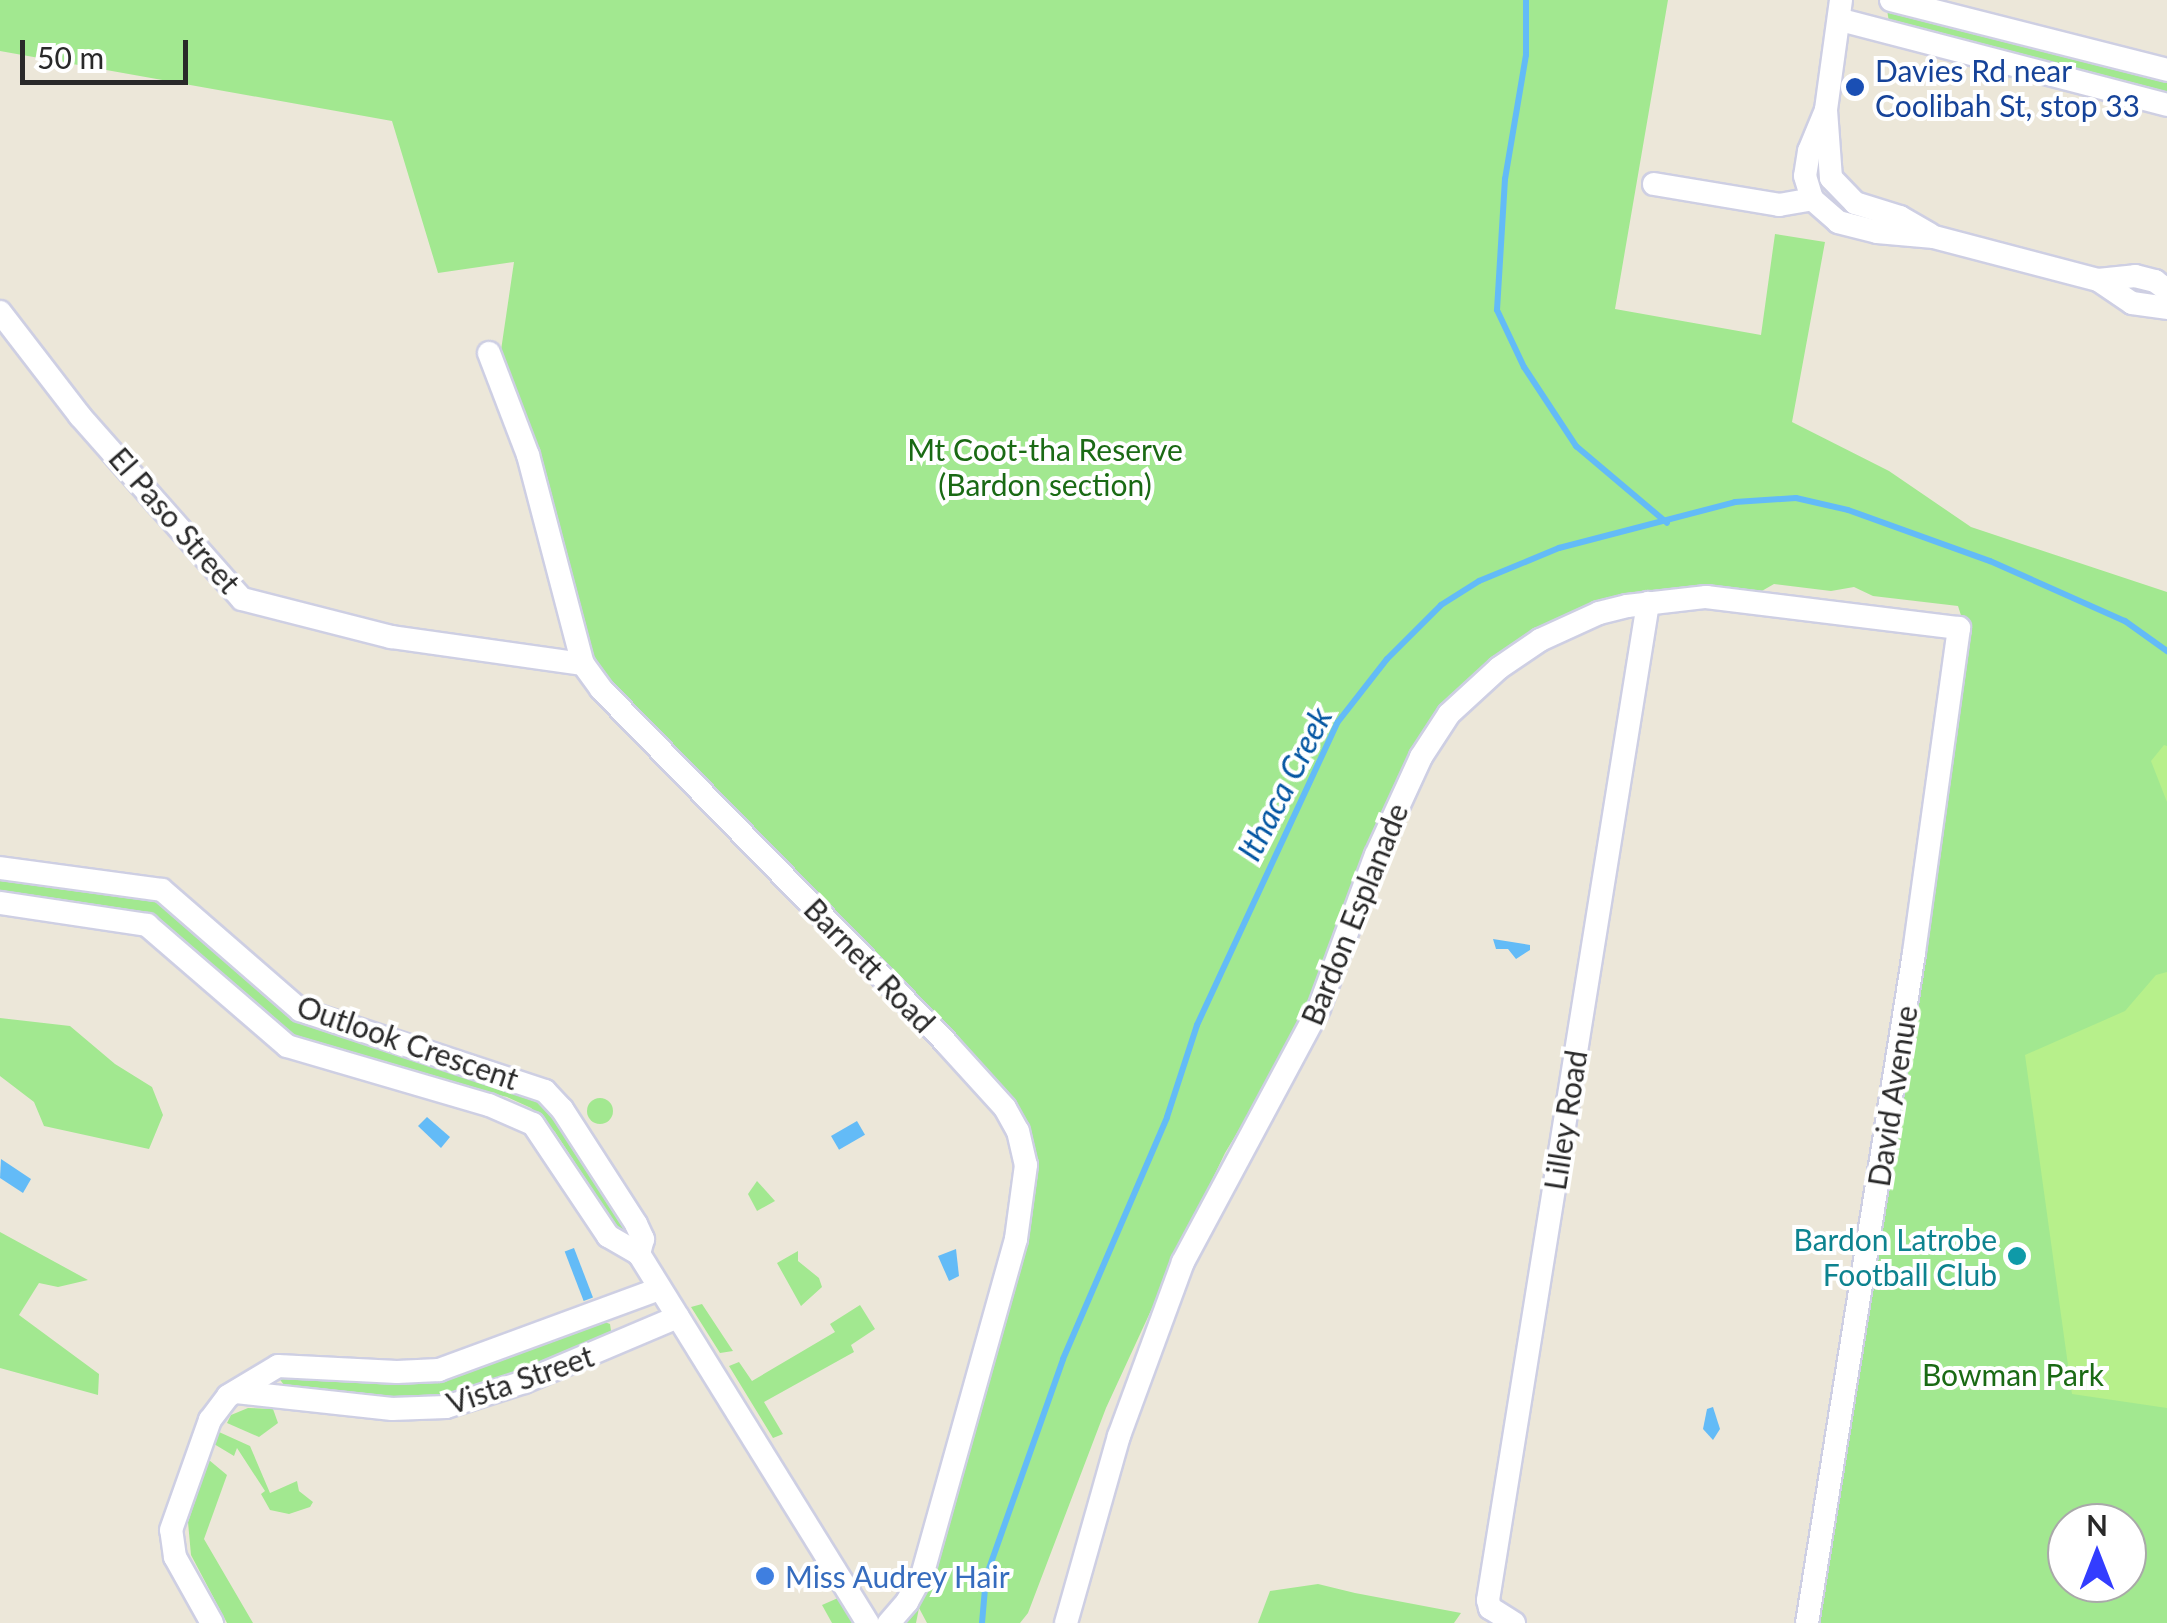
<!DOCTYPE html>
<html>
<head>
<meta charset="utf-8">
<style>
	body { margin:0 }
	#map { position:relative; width:2167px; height:1623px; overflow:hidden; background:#ece7d9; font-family:Lato,sans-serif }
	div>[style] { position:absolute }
	.green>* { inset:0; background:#a2e890 }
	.round { border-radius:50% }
	.pitch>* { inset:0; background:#b7f08b }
	.water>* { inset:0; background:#63bbf7; transform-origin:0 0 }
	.stream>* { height:6px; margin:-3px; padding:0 3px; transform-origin:3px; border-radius:3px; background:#63bbf7 }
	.roads { filter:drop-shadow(2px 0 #cecfe3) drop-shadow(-2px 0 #cecfe3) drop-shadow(0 2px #cecfe3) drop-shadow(0 -2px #cecfe3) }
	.minor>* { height:22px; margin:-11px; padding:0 11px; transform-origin:11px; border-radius:11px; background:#fff }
	.dots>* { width:28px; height:28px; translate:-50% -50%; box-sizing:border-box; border:5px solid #fff; border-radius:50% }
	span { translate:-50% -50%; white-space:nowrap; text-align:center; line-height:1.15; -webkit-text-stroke:8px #fff; paint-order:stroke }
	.transit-label { font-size:30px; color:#164399 }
	.left { translate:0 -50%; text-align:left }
	.park-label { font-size:30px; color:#1a6a14 }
	.street-label { font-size:30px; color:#292929 }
	.culture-label { font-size:30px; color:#0d838f }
	.right { translate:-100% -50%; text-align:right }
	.shop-label { font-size:30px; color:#366cbe }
	.water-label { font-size:32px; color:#0355a2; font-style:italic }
	.north { position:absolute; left:2047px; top:1503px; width:100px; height:100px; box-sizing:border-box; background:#fff; border:2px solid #a9a9a9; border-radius:50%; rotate:0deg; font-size:28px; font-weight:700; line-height:40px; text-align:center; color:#292929 }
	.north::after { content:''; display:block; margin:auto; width:35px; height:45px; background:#333dff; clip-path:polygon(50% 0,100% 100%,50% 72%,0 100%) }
	.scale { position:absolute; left:20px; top:40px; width:168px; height:45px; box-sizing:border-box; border:5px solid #292929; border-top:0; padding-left:12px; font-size:30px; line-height:35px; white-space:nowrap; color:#292929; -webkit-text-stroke:8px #fff; paint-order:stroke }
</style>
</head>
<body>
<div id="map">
	<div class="green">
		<div style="clip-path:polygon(evenodd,0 0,1668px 0,1615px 309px,1761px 335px,1775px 234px,1825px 242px,1792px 422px,1889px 471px,1971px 527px,2167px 592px,2167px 1623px,1819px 1623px,1965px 628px,1958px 606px,1873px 596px,1854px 587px,1831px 591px,1774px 584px,1746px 600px,1627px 601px,1446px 708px,1314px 1005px,1225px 1153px,1189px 1228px,1106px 1408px,1028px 1613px,1020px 1623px,927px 1623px,919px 1608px,916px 1623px,905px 1623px,932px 1578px,1028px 1145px,594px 667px,500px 357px,514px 262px,438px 273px,392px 121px,0 51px,0 0,2067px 1523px,2127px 1523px,2127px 1583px,2067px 1583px,2067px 1523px)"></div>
		<div style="clip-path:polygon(1887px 10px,2167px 80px,2167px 96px,1889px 22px)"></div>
		<div style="clip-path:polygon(0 877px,154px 898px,246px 977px,541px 1098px,632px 1229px,627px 1242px,555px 1132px,531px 1108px,507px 1097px,309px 1046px,262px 1017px,151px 915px,0 891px)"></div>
		<div style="clip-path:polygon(0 1018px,70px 1026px,115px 1064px,152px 1087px,163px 1115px,149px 1149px,44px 1126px,34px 1102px,0 1076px)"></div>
		<div class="round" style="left:587px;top:1098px;width:26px;height:26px"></div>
		<div style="clip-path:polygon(757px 1181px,775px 1201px,757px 1211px,748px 1194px)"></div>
		<div style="clip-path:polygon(0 1232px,88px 1280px,58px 1287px,39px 1283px,19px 1315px,99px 1374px,98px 1395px,0 1368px)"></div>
		<div style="clip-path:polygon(798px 1251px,798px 1261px,819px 1278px,822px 1287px,801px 1306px,777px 1263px)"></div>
		<div style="clip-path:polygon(702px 1304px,731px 1348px,733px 1351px,720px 1353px,691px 1307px)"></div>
		<div style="clip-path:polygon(860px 1305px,875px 1329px,851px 1345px,854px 1352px,764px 1402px,783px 1434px,773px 1438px,729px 1366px,739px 1362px,752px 1381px,835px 1332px,830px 1324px)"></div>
		<div style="clip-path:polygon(602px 1321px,610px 1324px,612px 1337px,457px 1395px,419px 1401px,297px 1389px,284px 1385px,278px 1377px,390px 1379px)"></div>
		<div style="clip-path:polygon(248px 1408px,273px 1409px,278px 1423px,259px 1437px,227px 1423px,231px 1415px)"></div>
		<div style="clip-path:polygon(219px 1432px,250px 1446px,270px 1493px,297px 1481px,299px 1491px,313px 1502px,310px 1507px,289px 1514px,270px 1510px,261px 1494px,265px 1491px,237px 1448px,234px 1456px,214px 1444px)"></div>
		<div style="clip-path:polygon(209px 1460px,227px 1475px,204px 1539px,253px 1623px,227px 1623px,191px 1555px,188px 1522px)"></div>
		<div style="clip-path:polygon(1318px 1584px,1355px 1593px,1461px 1613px,1454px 1623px,1258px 1623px,1270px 1591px)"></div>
		<div style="clip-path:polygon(838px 1598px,853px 1623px,832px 1623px,822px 1605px)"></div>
	</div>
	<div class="pitch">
		<div style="clip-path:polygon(2164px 745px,2167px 746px,2167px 802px,2151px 761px)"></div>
		<div style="clip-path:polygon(2167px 972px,2167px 1408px,2072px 1394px,2025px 1055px,2125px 1011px,2156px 975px)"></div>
	</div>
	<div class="water">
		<div style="clip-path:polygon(1493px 939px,1530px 945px,1530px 950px,1516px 959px,1508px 949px,1496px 949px)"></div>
		<div style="clip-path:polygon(427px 1117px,450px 1137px,441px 1148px,418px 1126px)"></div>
		<div style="left:857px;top:1121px;width:16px;height:30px;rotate:60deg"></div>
		<div style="clip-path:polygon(1px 1159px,31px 1179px,23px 1193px,0 1178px)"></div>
		<div style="left:574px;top:1248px;width:53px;height:10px;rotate:69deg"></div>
		<div style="clip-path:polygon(956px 1249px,959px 1276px,949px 1281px,938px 1256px)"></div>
		<div style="clip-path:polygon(1713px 1407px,1720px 1429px,1713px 1440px,1703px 1429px,1707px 1409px)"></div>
	</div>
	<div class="stream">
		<div style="left:1526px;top:0;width:55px;rotate:90deg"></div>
		<div style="left:1526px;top:55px;width:126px;rotate:99.6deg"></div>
		<div style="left:1505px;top:179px;width:131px;rotate:93.5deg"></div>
		<div style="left:1497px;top:310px;width:63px;rotate:64.7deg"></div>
		<div style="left:1524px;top:367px;width:95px;rotate:56.6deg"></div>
		<div style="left:1576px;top:446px;width:119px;rotate:40.2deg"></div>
		<div style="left:982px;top:1623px;width:46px;rotate:-85deg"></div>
		<div style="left:986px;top:1577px;width:231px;rotate:-70.5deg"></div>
		<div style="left:1063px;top:1359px;width:263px;rotate:-66.7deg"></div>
		<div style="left:1167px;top:1117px;width:97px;rotate:-71.9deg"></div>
		<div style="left:1197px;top:1025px;width:333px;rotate:-65.1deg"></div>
		<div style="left:1337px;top:723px;width:81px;rotate:-52deg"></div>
		<div style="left:1387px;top:659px;width:76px;rotate:-45deg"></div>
		<div style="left:1441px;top:605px;width:45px;rotate:-32.3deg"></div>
		<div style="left:1479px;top:581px;width:87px;rotate:-22.4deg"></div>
		<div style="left:1559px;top:548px;width:182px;rotate:-14.6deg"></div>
		<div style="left:1735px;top:502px;width:61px;rotate:-3.8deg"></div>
		<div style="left:1796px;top:498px;width:53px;rotate:13deg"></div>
		<div style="left:1848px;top:510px;width:151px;rotate:19.8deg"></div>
		<div style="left:1990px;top:561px;width:148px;rotate:24deg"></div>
		<div style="left:2125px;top:621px;width:52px;rotate:35.5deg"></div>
	</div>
	<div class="roads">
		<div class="minor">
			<div style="left:1841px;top:0;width:111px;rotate:97.8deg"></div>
			<div style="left:1826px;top:110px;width:68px;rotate:85.8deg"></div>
			<div style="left:1831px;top:178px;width:35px;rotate:46deg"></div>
			<div style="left:1855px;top:203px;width:47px;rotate:17.3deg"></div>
			<div style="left:1900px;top:217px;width:34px;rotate:30deg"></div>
			<div style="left:1891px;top:0;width:285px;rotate:14.2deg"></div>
			<div style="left:1841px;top:20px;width:337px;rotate:14.6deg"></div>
			<div style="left:1826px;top:110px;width:44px;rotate:112.5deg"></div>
			<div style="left:1809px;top:151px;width:25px;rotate:99deg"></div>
			<div style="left:1805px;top:176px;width:24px;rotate:73deg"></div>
			<div style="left:1812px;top:199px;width:35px;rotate:41deg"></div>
			<div style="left:1838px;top:222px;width:40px;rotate:14.4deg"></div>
			<div style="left:1877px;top:232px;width:57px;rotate:5deg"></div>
			<div style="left:1934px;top:237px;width:170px;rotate:14.7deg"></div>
			<div style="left:2098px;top:280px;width:41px;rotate:34.1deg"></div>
			<div style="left:2132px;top:303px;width:35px;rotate:8deg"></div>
			<div style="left:1654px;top:184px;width:127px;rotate:9.5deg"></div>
			<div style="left:1779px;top:205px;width:34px;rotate:-10deg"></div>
			<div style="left:2098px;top:280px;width:37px;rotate:-6deg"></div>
			<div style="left:2135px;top:276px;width:21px;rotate:14deg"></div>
			<div style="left:2155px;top:281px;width:15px;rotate:37deg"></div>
			<div style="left:0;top:312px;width:131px;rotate:52.4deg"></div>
			<div style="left:80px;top:416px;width:244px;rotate:48.5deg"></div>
			<div style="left:242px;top:599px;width:154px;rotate:14.3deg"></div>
			<div style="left:391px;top:637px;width:194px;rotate:8deg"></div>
			<div style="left:489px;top:353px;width:109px;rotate:69.1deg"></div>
			<div style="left:528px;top:455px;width:216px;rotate:75.3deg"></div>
			<div style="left:583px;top:664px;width:31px;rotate:54deg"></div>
			<div style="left:601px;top:689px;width:496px;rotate:45.7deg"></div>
			<div style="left:947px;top:1044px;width:86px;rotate:47.8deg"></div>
			<div style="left:1005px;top:1108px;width:26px;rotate:61deg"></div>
			<div style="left:1018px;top:1131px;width:35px;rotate:77deg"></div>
			<div style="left:1026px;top:1165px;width:75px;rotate:97.7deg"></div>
			<div style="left:1016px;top:1239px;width:347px;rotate:105.6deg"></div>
			<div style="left:923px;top:1573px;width:33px;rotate:119deg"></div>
			<div style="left:907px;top:1602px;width:28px;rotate:131deg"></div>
			<div style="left:0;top:868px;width:163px;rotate:7.7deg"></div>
			<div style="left:162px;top:890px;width:183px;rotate:41deg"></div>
			<div style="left:300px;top:1010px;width:258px;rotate:18.3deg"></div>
			<div style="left:545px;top:1091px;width:25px;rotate:47deg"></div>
			<div style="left:562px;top:1109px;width:137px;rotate:57.2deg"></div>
			<div style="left:636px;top:1224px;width:17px;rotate:65deg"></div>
			<div style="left:643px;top:1239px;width:16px;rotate:105deg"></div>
			<div style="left:0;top:903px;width:149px;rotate:8.5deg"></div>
			<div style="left:147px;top:925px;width:185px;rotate:40.8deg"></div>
			<div style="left:287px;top:1046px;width:210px;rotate:16.3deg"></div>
			<div style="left:489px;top:1105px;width:48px;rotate:23.4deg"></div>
			<div style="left:533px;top:1124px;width:135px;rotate:56.2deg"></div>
			<div style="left:608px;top:1236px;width:36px;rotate:30deg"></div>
			<div style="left:639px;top:1254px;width:434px;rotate:58.2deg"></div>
			<div style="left:236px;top:1392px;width:157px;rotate:6.2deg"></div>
			<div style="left:392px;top:1409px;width:54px;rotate:-2.1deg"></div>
			<div style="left:446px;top:1407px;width:82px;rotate:-17.8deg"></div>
			<div style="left:524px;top:1382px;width:167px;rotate:-22.9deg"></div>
			<div style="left:212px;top:1623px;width:76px;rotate:-119.3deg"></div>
			<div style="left:175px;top:1557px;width:27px;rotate:-98deg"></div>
			<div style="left:171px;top:1530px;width:117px;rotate:-70.5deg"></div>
			<div style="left:210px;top:1420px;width:30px;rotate:-53deg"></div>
			<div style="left:228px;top:1396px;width:58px;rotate:-31deg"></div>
			<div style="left:278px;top:1366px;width:119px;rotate:2.9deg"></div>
			<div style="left:397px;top:1372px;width:42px;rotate:-2.7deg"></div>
			<div style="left:439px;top:1370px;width:234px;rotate:-20.2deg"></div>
			<div style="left:1066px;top:1623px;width:194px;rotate:-74.2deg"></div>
			<div style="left:1119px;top:1436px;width:185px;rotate:-69.8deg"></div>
			<div style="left:1183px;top:1262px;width:288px;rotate:-61.8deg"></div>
			<div style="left:1319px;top:1008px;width:163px;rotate:-69.6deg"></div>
			<div style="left:1376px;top:855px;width:108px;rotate:-65.3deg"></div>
			<div style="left:1421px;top:757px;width:51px;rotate:-56.9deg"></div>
			<div style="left:1449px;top:714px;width:68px;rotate:-42.6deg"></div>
			<div style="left:1499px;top:668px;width:50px;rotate:-34.3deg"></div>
			<div style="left:1540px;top:640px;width:65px;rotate:-24.6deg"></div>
			<div style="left:1599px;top:613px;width:29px;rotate:-14deg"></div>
			<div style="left:1627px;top:606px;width:80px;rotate:-6.5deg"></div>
			<div style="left:1706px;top:597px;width:255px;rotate:7deg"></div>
			<div style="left:1959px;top:628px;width:328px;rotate:97.9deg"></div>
			<div style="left:1914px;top:953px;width:678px;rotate:99.07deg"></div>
			<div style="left:1514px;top:1623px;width:28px;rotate:-148deg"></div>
			<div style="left:1490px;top:1608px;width:8px;rotate:-104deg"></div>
			<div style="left:1488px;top:1600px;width:1010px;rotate:-80.88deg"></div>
		</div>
	</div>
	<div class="dots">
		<div style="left:1855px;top:87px;background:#1a4fb4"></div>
		<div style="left:2017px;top:1256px;background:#0f9aa8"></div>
		<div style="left:765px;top:1576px;background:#3f7fe0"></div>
	</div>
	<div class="transit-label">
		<span class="left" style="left:1875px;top:87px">Davies Rd near<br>Coolibah St, stop 33</span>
	</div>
	<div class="park-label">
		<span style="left:1045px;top:466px">Mt Coot-tha Reserve<br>(Bardon section)</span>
		<span style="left:2013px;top:1374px">Bowman Park</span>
	</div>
	<div class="street-label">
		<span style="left:175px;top:520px;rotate:49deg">El Paso Street</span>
		<span style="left:1354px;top:914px;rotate:-68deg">Bardon Esplanade</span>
		<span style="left:870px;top:965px;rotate:46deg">Barnett Road</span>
		<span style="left:408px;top:1042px;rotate:19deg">Outlook Crescent</span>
		<span style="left:1892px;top:1096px;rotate:-81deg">David Avenue</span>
		<span style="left:1565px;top:1120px;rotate:-81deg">Lilley Road</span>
		<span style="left:520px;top:1379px;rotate:-19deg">Vista Street</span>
	</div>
	<div class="culture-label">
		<span class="right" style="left:1997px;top:1256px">Bardon Latrobe<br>Football Club</span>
	</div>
	<div class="shop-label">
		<span class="left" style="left:785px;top:1576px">Miss Audrey Hair</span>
	</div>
	<div class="water-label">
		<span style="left:1285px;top:784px;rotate:-63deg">Ithaca Creek</span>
	</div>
	<div class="north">N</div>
	<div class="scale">50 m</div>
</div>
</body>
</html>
